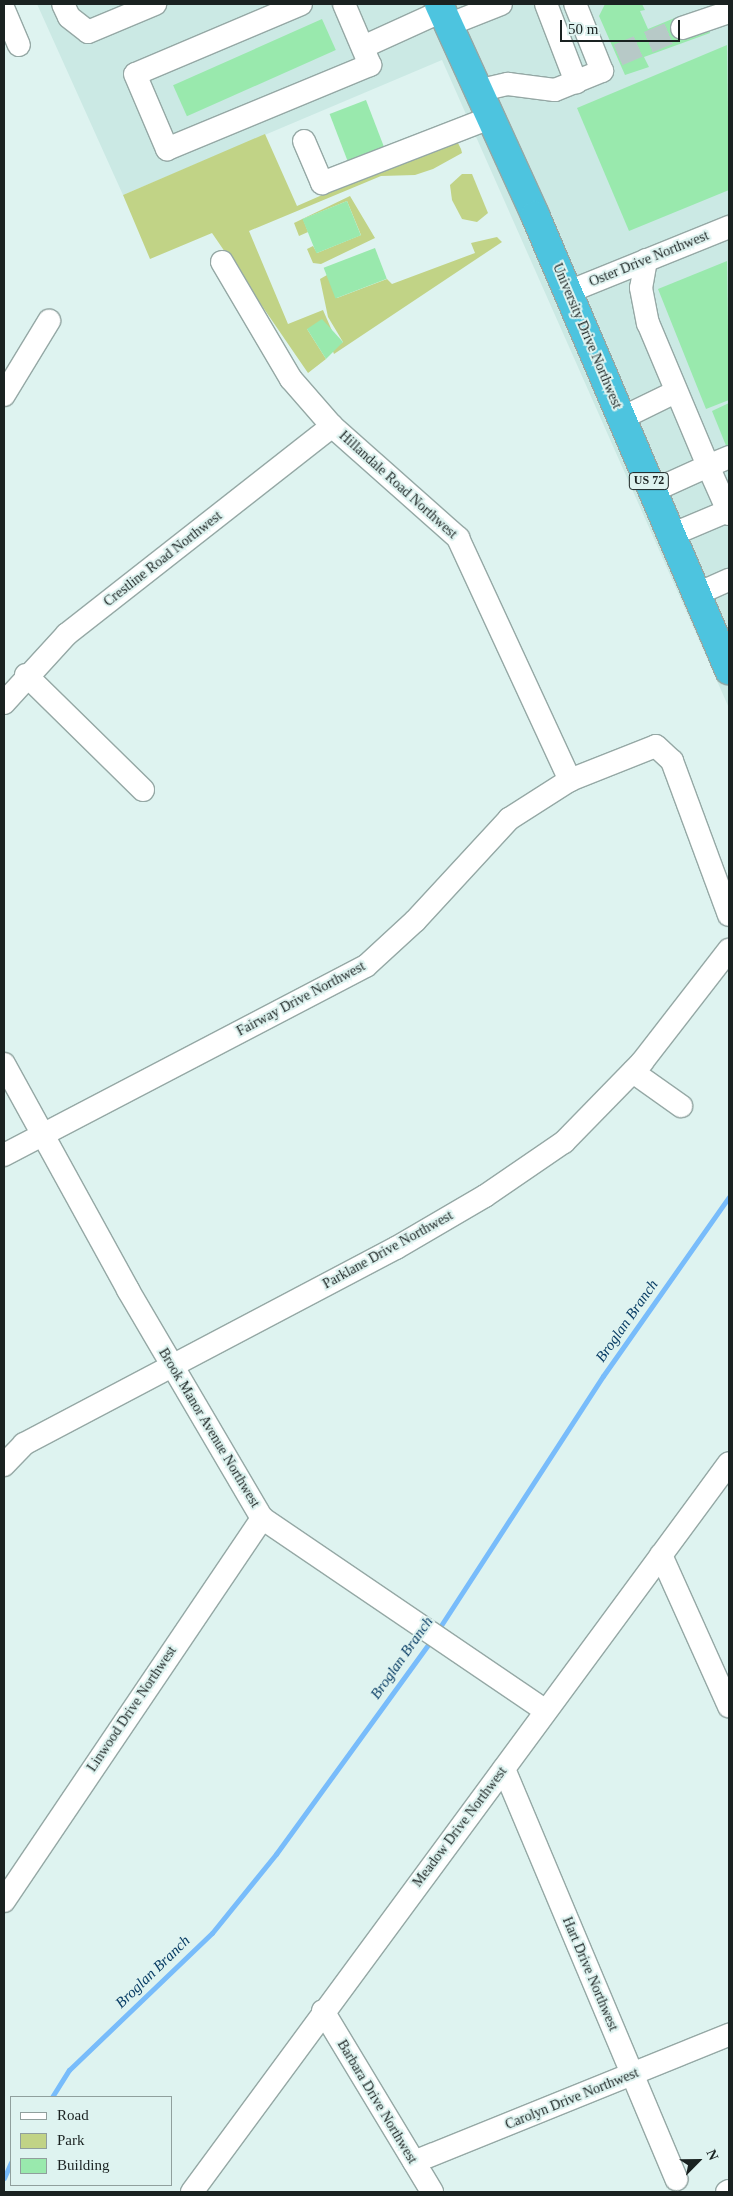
<!DOCTYPE html>
<html>
<head>
<meta charset="utf-8">
<style>
	body { margin:0 }
	#map { position:relative; width:733px; height:2196px; overflow:hidden; background:#def3f0; font-family:"Times New Roman",serif }
	div>[style] { position:absolute }
	.built>* { inset:0; background:#cbe9e4 }
	.green>* { inset:0; background:#c1d386 }
	.stream>* { height:5px; margin:-2.5px; padding:0 2.5px; transform-origin:2.5px; border-radius:2.5px; background:#78bcfb }
	.building>* { inset:0; background:#99e9ad; transform-origin:0 0 }
	.minor-tunnel>* { height:22px; margin-top:-11px; transform-origin:0; background:repeating-linear-gradient(90deg,#b7c9c7 0 22px,transparent 0 33px) }
	.roads { filter:drop-shadow(1px 0 #95a8a5) drop-shadow(-1px 0 #95a8a5) drop-shadow(0 1px #95a8a5) drop-shadow(0 -1px #95a8a5) }
	.minor>* { height:22px; margin:-11px; padding:0 11px; transform-origin:11px; border-radius:11px; background:#fff }
	.highway>* { height:28px; margin:-14px; padding:0 14px; transform-origin:14px; border-radius:14px; background:#4dc4df }
	span { translate:-50% -50%; white-space:nowrap; text-align:center; line-height:1.15; -webkit-text-stroke:4px #def3f0; paint-order:stroke }
	.shield-label span { padding:1px 4px; background:#def3f0; border:1px solid; border-radius:4px; -webkit-text-stroke-width:0 }
	.shield-label { font-size:12px; color:#1a2221; font-weight:700 }
	.street-label { font-size:14px; color:#1a2221 }
	.water-label { font-size:15px; color:#093d65; font-style:italic }
	.frame { position:absolute; inset:0; border:5px solid #1a2221; pointer-events:none }
	.legend { position:absolute; left:10px; top:2096px; width:162px; height:90px; box-sizing:border-box; background:#def3f0; border:1px solid #909f9d; margin:0; padding:6px 9px; list-style:none; font-size:15px; color:#1a2221 }
	.legend li { display:flex; align-items:center; gap:10px; height:25px }
	.legend b { width:25px; border:1px solid #909f9d }
	.north { position:absolute; left:673px; top:2136px; width:50px; height:50px; -webkit-text-stroke:4px #def3f0; paint-order:stroke; rotate:67deg; font-size:14px; font-weight:700; line-height:20px; text-align:center; color:#1a2221 }
	.north::after { content:''; display:block; margin:auto; width:18px; height:22px; background:#1a2221; clip-path:polygon(50% 0,100% 100%,50% 72%,0 100%) }
	.scale { position:absolute; left:560px; top:20px; width:120px; height:22px; box-sizing:border-box; border:2px solid #1a2221; border-top:0; padding-left:6px; font-size:15px; line-height:18px; white-space:nowrap; color:#1a2221; -webkit-text-stroke:4px #def3f0; paint-order:stroke }
</style>
</head>
<body>
<div id="map">
	<div class="built">
		<div style="clip-path:polygon(37px 4px,729px 4px,729px 708px,442px 60px,123px 195px)"></div>
	</div>
	<div class="green">
		<div style="clip-path:polygon(265px 134px,297px 206px,455px 137px,461px 149px,462px 153px,433px 169px,415px 175px,381px 176px,249px 231px,288px 324px,323px 310px,333px 333px,307px 329px,326px 359px,308px 373px,212px 233px,150px 259px,123px 195px)"></div>
		<div style="clip-path:polygon(462px 174px,472px 174px,488px 213px,477px 222px,462px 219px,452px 200px,450px 185px)"></div>
		<div style="clip-path:polygon(350px 196px,375px 238px,321px 264px,313px 263px,307px 249px,313px 246px,317px 253px,361px 235px,347px 201px,303px 219px,308px 232px,299px 236px,294px 223px)"></div>
		<div style="clip-path:polygon(497px 237px,502px 242px,334px 354px,332px 349px,343px 342px,328px 317px,320px 279px,327px 275px,337px 298px,387px 279px,392px 284px,475px 253px,471px 243px)"></div>
	</div>
	<div class="stream">
		<div style="left:438px;top:1630px;width:303px;rotate:-57deg"></div>
		<div style="left:603px;top:1376px;width:219px;rotate:-54.9deg"></div>
		<div style="left:52px;top:2097px;width:32px;rotate:-58deg"></div>
		<div style="left:69px;top:2070px;width:198px;rotate:-43.8deg"></div>
		<div style="left:212px;top:1933px;width:102px;rotate:-51deg"></div>
		<div style="left:276px;top:1854px;width:266px;rotate:-54deg"></div>
		<div style="left:4px;top:2178px;width:17px;rotate:-66deg"></div>
	</div>
	<div class="building">
		<div style="clip-path:polygon(605px 4px,642px 4px,645px 10px,640px 11px,648px 29px,677px 17px,683px 33px,707px 24px,710px 33px,644px 57px,649px 67px,625px 75px,599px 16px)"></div>
		<div style="left:322px;top:19px;width:34px;height:163px;rotate:66deg"></div>
		<div style="clip-path:polygon(727px 45px,729px 190px,629px 231px,577px 108px)"></div>
		<div style="left:366px;top:100px;width:53px;height:39px;rotate:69deg"></div>
		<div style="left:347px;top:201px;width:37px;height:48px;rotate:68deg"></div>
		<div style="left:375px;top:248px;width:33px;height:55px;rotate:69deg"></div>
		<div style="clip-path:polygon(727px 261px,729px 400px,706px 409px,658px 289px)"></div>
		<div style="clip-path:polygon(322px 319px,343px 342px,326px 359px,307px 329px)"></div>
		<div style="clip-path:polygon(729px 403px,729px 453px,712px 411px)"></div>
	</div>
	<div class="minor-tunnel">
		<div style="left:618px;top:55px;width:69px;rotate:-22.9deg"></div>
	</div>
	<div class="roads">
		<div class="minor">
			<div style="left:63px;top:4px;width:14px;rotate:65deg"></div>
			<div style="left:69px;top:17px;width:24px;rotate:38deg"></div>
			<div style="left:88px;top:32px;width:73px;rotate:-22.7deg"></div>
			<div style="left:301px;top:4px;width:180px;rotate:157.1deg"></div>
			<div style="left:135px;top:74px;width:82px;rotate:66.9deg"></div>
			<div style="left:167px;top:149px;width:220px;rotate:-22.5deg"></div>
			<div style="left:370px;top:65px;width:66px;rotate:-113.1deg"></div>
			<div style="left:546px;top:4px;width:84px;rotate:69deg"></div>
			<div style="left:4px;top:10px;width:38px;rotate:67deg"></div>
			<div style="left:448px;top:25px;width:57px;rotate:-21.6deg"></div>
			<div style="left:682px;top:28px;width:50px;rotate:-18.8deg"></div>
			<div style="left:363px;top:47px;width:87px;rotate:-24.5deg"></div>
			<div style="left:477px;top:91px;width:32px;rotate:-13deg"></div>
			<div style="left:508px;top:84px;width:47px;rotate:7.3deg"></div>
			<div style="left:555px;top:90px;width:51px;rotate:-22deg"></div>
			<div style="left:602px;top:71px;width:72px;rotate:-111.9deg"></div>
			<div style="left:304px;top:141px;width:46px;rotate:66.8deg"></div>
			<div style="left:322px;top:183px;width:180px;rotate:-21.2deg"></div>
			<div style="left:646px;top:260px;width:28px;rotate:100deg"></div>
			<div style="left:641px;top:288px;width:36px;rotate:79deg"></div>
			<div style="left:648px;top:323px;width:155px;rotate:67.2deg"></div>
			<div style="left:708px;top:466px;width:60px;rotate:155.6deg"></div>
			<div style="left:222px;top:262px;width:136px;rotate:59.5deg"></div>
			<div style="left:291px;top:379px;width:62px;rotate:48.9deg"></div>
			<div style="left:332px;top:426px;width:169px;rotate:41.6deg"></div>
			<div style="left:458px;top:538px;width:267px;rotate:65.2deg"></div>
			<div style="left:568px;top:292px;width:174px;rotate:-22deg"></div>
			<div style="left:4px;top:395px;width:87px;rotate:-58.7deg"></div>
			<div style="left:622px;top:418px;width:59px;rotate:-26.1deg"></div>
			<div style="left:728px;top:511px;width:49px;rotate:-114deg"></div>
			<div style="left:708px;top:466px;width:23px;rotate:-23deg"></div>
			<div style="left:671px;top:535px;width:62px;rotate:-22.8deg"></div>
			<div style="left:728px;top:511px;width:3px;rotate:72deg"></div>
			<div style="left:697px;top:594px;width:35px;rotate:-24deg"></div>
			<div style="left:26px;top:675px;width:164px;rotate:44.5deg"></div>
			<div style="left:4px;top:703px;width:93px;rotate:-47.6deg"></div>
			<div style="left:67px;top:634px;width:337px;rotate:-38.1deg"></div>
			<div style="left:4px;top:1064px;width:258px;rotate:61.2deg"></div>
			<div style="left:128px;top:1290px;width:264px;rotate:59.6deg"></div>
			<div style="left:262px;top:1518px;width:343px;rotate:34.2deg"></div>
			<div style="left:633px;top:1072px;width:59px;rotate:35.3deg"></div>
			<div style="left:4px;top:1155px;width:408px;rotate:-27.6deg"></div>
			<div style="left:366px;top:966px;width:67px;rotate:-42.6deg"></div>
			<div style="left:415px;top:921px;width:139px;rotate:-47.3deg"></div>
			<div style="left:509px;top:819px;width:72px;rotate:-32.6deg"></div>
			<div style="left:570px;top:780px;width:92px;rotate:-21.6deg"></div>
			<div style="left:656px;top:746px;width:22px;rotate:43deg"></div>
			<div style="left:672px;top:761px;width:164px;rotate:69.7deg"></div>
			<div style="left:4px;top:1465px;width:29px;rotate:-46deg"></div>
			<div style="left:24px;top:1444px;width:420px;rotate:-27.8deg"></div>
			<div style="left:396px;top:1248px;width:103px;rotate:-30.3deg"></div>
			<div style="left:485px;top:1196px;width:96px;rotate:-34.4deg"></div>
			<div style="left:564px;top:1142px;width:112px;rotate:-45.7deg"></div>
			<div style="left:642px;top:1062px;width:142px;rotate:-52.2deg"></div>
			<div style="left:661px;top:1555px;width:166px;rotate:65.8deg"></div>
			<div style="left:504px;top:1769px;width:445px;rotate:67.2deg"></div>
			<div style="left:4px;top:1901px;width:462px;rotate:-56deg"></div>
			<div style="left:323px;top:2011px;width:211px;rotate:58.9deg"></div>
			<div style="left:414px;top:2162px;width:340px;rotate:-22deg"></div>
			<div style="left:192px;top:2192px;width:905px;rotate:-53.62deg"></div>
			<div style="left:727px;top:2192px;width:2px;rotate:-27deg"></div>
		</div>
		<div class="highway">
			<div style="left:439px;top:4px;width:232px;rotate:65.5deg"></div>
			<div style="left:535px;top:215px;width:495px;rotate:66.9deg"></div>
		</div>
	</div>
	<div class="shield-label">
		<span style="left:649px;top:481px">US 72</span>
	</div>
	<div class="street-label">
		<span style="left:649px;top:259px;rotate:-22deg">Oster Drive Northwest</span>
		<span style="left:587px;top:336px;rotate:67deg">University Drive Northwest</span>
		<span style="left:398px;top:485px;rotate:42deg">Hillandale Road Northwest</span>
		<span style="left:163px;top:559px;rotate:-38deg">Crestline Road Northwest</span>
		<span style="left:301px;top:999px;rotate:-28deg">Fairway Drive Northwest</span>
		<span style="left:388px;top:1250px;rotate:-29deg">Parklane Drive Northwest</span>
		<span style="left:209px;top:1428px;rotate:59deg">Brook Manor Avenue Northwest</span>
		<span style="left:132px;top:1709px;rotate:-56deg">Linwood Drive Northwest</span>
		<span style="left:460px;top:1827px;rotate:-53deg">Meadow Drive Northwest</span>
		<span style="left:590px;top:1974px;rotate:67deg">Hart Drive Northwest</span>
		<span style="left:572px;top:2099px;rotate:-22deg">Carolyn Drive Northwest</span>
		<span style="left:377px;top:2102px;rotate:59deg">Barbara Drive Northwest</span>
	</div>
	<div class="water-label">
		<span style="left:627px;top:1321px;rotate:-55deg">Broglan Branch</span>
		<span style="left:402px;top:1658px;rotate:-55deg">Broglan Branch</span>
		<span style="left:153px;top:1972px;rotate:-44deg">Broglan Branch</span>
	</div>
	<div class="frame"></div>
	<ul class="legend">
	<li><b style="height:6px;background:#fff"></b>Road</li>
	<li><b style="height:14px;background:#c1d386"></b>Park</li>
	<li><b style="height:14px;background:#99e9ad"></b>Building</li>
	</ul>
	<div class="north">N</div>
	<div class="scale">50 m</div>
</div>
</body>
</html>
